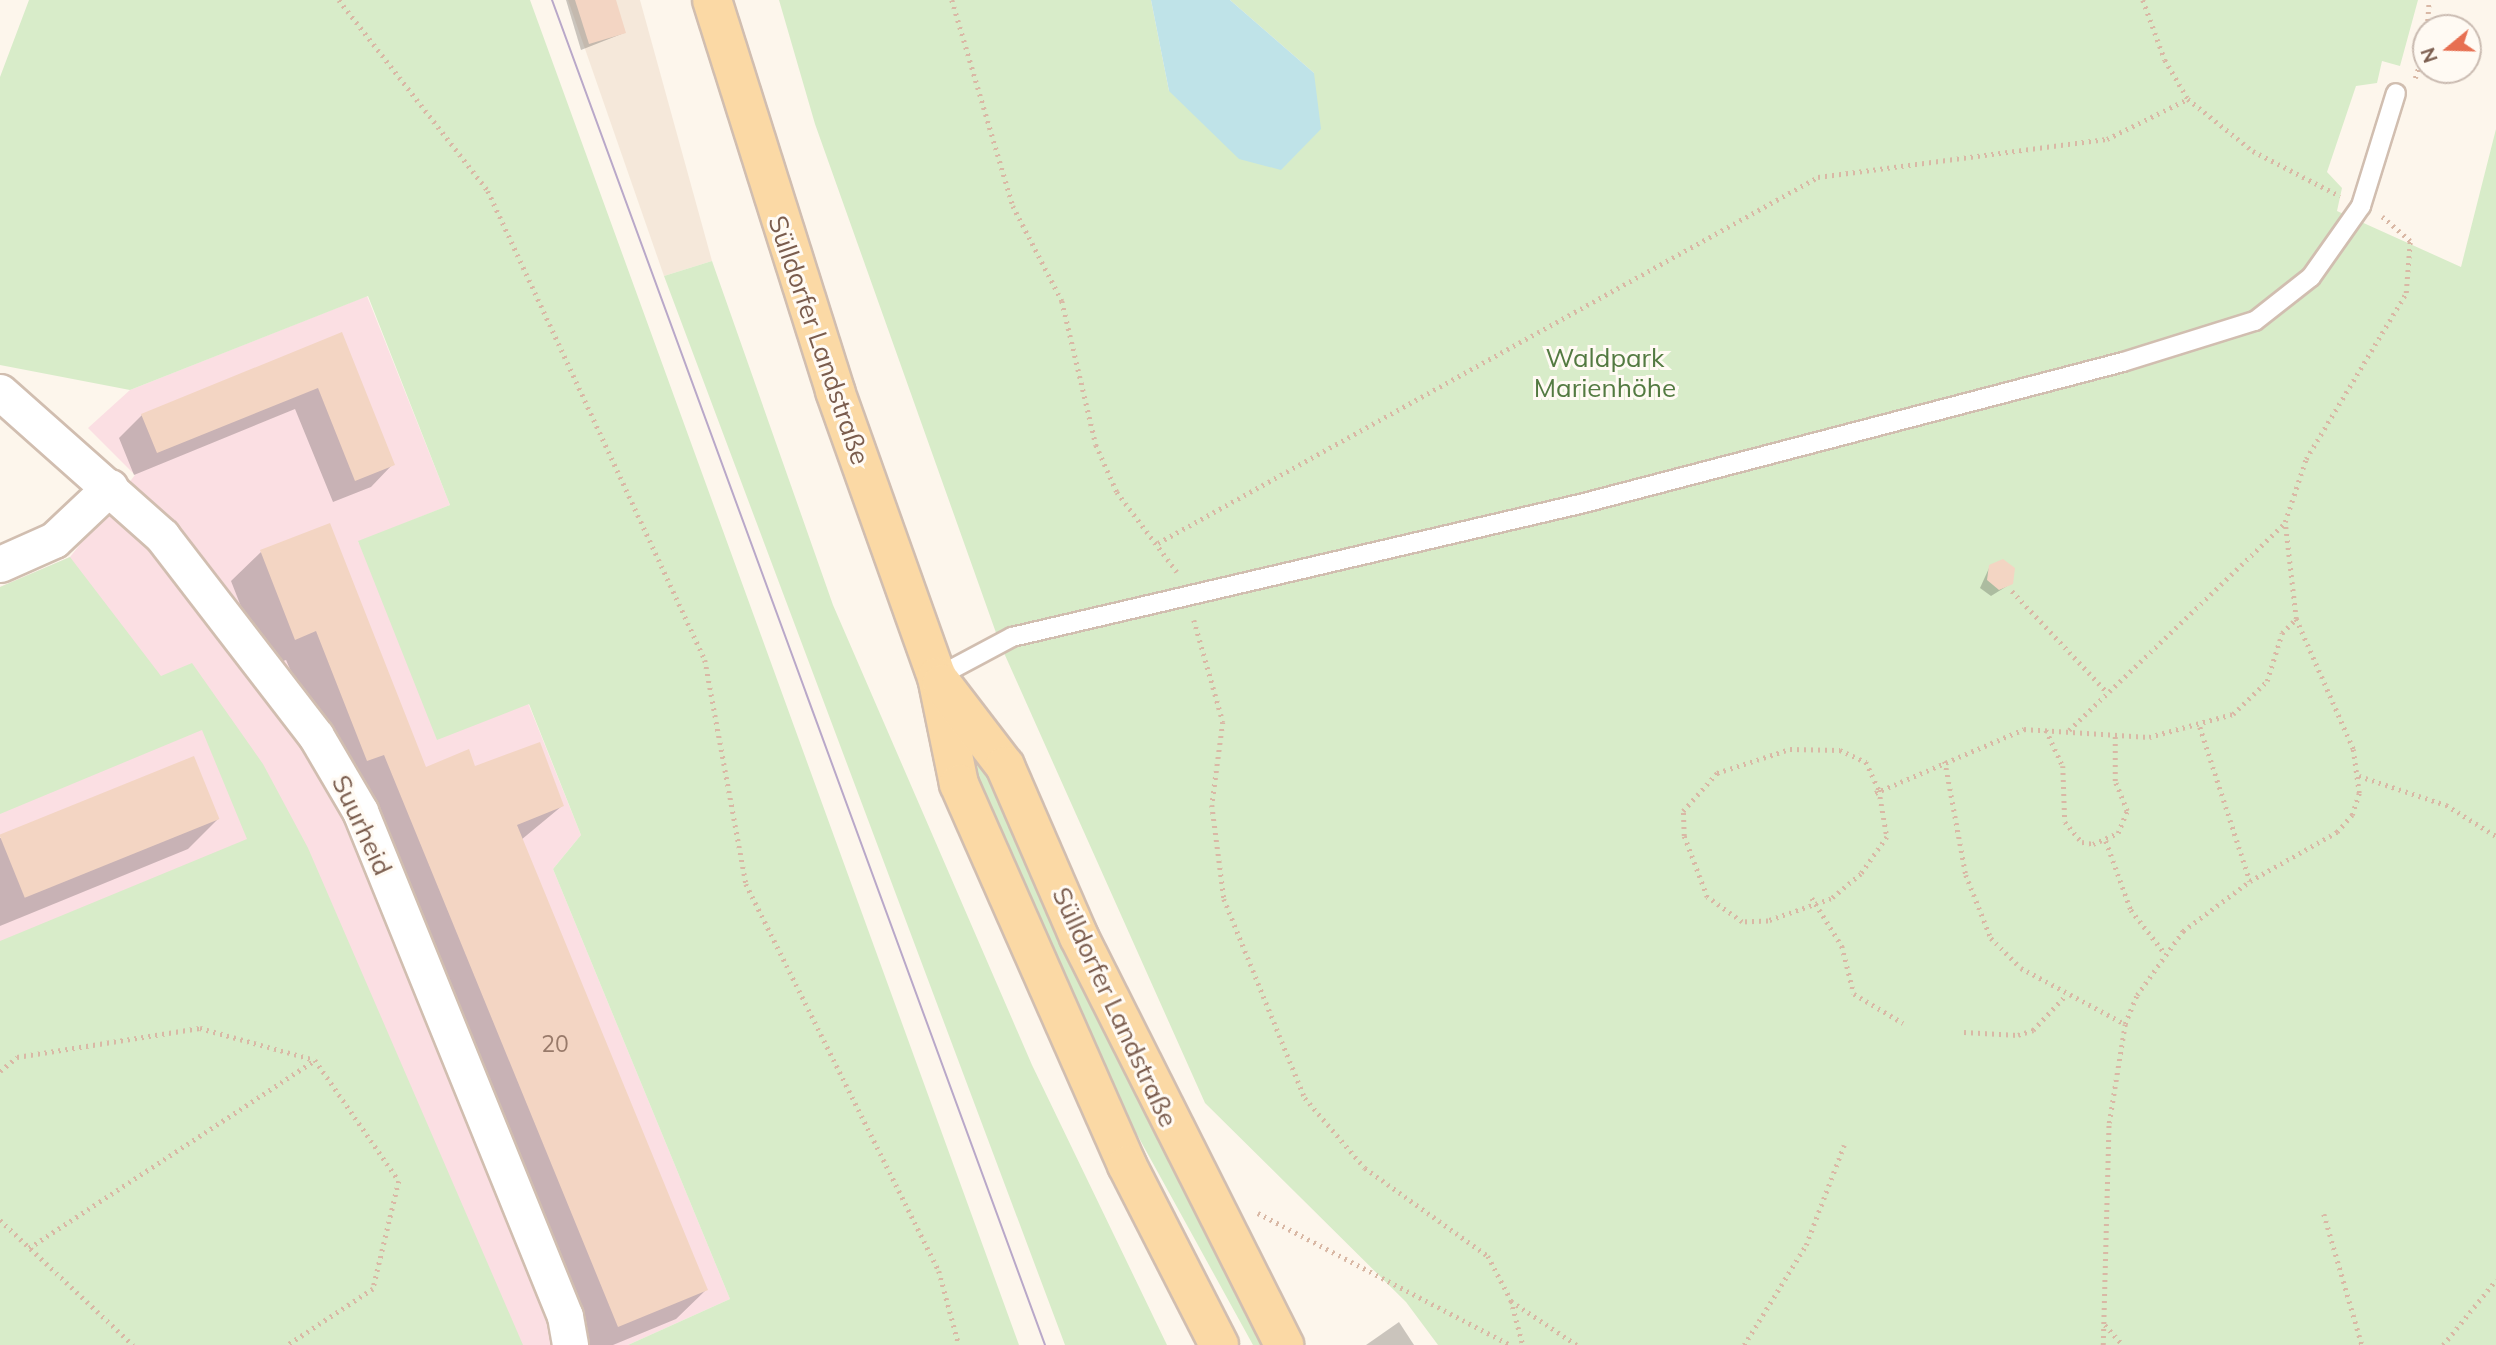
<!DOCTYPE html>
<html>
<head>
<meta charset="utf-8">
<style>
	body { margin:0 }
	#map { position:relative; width:2496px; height:1345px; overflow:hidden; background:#fdf6ec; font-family:Mulish,sans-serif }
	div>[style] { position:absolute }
	.residential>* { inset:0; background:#f5e8da }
	.medical>* { inset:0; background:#fbdfe3 }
	.green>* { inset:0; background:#d8ecc9 }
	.water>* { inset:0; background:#bfe3e8 }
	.shadow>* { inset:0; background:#0003 }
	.building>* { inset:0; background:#f3d5c3; transform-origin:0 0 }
	.path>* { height:4.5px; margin-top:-2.25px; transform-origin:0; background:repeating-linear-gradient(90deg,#d9b8a5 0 2px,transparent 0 7px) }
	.roads { filter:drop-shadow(2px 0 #d1beb0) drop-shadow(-2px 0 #d1beb0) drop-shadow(0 2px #d1beb0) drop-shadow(0 -2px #d1beb0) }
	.service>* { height:18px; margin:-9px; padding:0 9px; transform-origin:9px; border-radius:9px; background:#fff }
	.minor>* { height:35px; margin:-17.5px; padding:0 17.5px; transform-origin:17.5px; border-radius:17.5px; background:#fff }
	.primary>* { height:38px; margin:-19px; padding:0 19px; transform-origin:19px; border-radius:19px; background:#fbd9a5 }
	.tram>* { height:2px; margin:-1px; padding:0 1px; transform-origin:1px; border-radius:1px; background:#b9a8c9 }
	span { translate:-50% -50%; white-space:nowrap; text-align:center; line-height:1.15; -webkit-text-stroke:6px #fffaf3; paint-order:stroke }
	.number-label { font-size:23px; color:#987a6a }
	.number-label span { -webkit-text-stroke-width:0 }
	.street-label { font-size:26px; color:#7a5c4d }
	.park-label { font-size:26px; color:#537a41 }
	.north { position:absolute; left:2412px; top:14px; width:70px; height:70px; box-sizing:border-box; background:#fffaf3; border:2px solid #cabbb1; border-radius:50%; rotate:251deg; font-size:19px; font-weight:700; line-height:28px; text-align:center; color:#7a5c4d }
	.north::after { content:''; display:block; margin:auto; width:24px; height:32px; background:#e76f51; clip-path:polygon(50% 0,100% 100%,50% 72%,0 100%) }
</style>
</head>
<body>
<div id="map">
	<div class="residential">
		<div style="clip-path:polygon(568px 0,640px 0,712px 261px,664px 276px)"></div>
	</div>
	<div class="medical">
		<div style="clip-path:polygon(367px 296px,450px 505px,358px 542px,528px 703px,581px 835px,553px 869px,730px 1299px,628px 1345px,0 1345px,0 587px,70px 557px,135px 475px,88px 428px,130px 390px)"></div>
	</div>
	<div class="green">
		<div style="clip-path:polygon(29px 0,530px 0,1019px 1345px,628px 1345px,730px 1299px,553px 869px,581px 835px,529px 704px,437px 740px,358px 541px,450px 505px,368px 296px,130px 390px,0 365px,0 77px)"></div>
		<div style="clip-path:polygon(779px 0,1151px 0,1169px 91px,1314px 73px,1230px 0,2418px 0,2400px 66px,2382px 61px,2377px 83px,2356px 86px,2327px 172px,2342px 188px,2337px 211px,2461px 267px,2496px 129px,2496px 1345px,1438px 1345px,1406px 1302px,1205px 1103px,1000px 644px,815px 124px)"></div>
		<div style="clip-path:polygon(712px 261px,833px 605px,1032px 1065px,1167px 1345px,1065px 1345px,664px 276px)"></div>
		<div style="clip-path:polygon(70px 557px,161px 676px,192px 663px,263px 764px,308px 848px,523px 1345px,0 1345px,0 941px,247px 839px,202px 730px,0 814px,0 587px)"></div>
		<div style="clip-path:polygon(964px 715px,1147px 1117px,1265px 1345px,1253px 1345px,1112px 1089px,974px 775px)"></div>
	</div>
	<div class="water">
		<div style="clip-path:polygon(1151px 0,1230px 0,1314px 73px,1321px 129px,1281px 170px,1239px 159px,1169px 91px)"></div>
	</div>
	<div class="shadow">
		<div style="clip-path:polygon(566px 0,614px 0,624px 33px,581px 50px)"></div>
		<div style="clip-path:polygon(341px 334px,393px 464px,371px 487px,333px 502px,295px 409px,134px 475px,119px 438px,142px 415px)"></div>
		<div style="clip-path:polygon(329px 525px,425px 769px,474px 768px,562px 806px,521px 840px,706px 1290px,676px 1319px,613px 1345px,585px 1345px,286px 660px,265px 668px,231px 581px,261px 552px)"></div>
		<div style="clip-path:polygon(1990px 566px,2012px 583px,1991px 596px,1980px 588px)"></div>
		<div style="clip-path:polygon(218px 819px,188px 849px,0 926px,0 838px)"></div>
		<div style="clip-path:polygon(1399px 1322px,1414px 1345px,1366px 1345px)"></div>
	</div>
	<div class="building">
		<div style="clip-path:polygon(575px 0,616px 0,626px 33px,589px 44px)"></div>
		<div style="clip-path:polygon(342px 332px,395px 465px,355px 481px,318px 388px,157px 453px,141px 414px)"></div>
		<div style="clip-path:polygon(330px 523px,426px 767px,469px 749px,475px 766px,540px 742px,564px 806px,517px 825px,708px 1290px,618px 1327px,384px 755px,367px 761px,316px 631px,295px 640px,260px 550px)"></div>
		<div style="clip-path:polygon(2003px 559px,2015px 568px,2013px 584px,1999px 590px,1987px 580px,1989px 565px)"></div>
		<div style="left:194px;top:756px;width:68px;height:210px;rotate:68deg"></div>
	</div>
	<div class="path">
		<div style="left:339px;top:0;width:242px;rotate:52deg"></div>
		<div style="left:488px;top:191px;width:517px;rotate:65.17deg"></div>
		<div style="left:705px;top:660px;width:228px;rotate:79.6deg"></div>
		<div style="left:746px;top:884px;width:432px;rotate:63.5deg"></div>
		<div style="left:939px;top:1271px;width:77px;rotate:74.9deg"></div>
		<div style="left:952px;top:0;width:215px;rotate:73.5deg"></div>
		<div style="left:1013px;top:206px;width:107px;rotate:62.7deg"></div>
		<div style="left:1062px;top:301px;width:148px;rotate:76.7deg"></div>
		<div style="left:1096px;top:445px;width:51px;rotate:65.9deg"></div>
		<div style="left:1117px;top:492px;width:100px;rotate:53.1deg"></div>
		<div style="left:2143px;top:0;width:64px;rotate:69.9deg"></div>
		<div style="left:2165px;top:60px;width:45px;rotate:59.5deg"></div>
		<div style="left:2188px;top:99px;width:83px;rotate:38.7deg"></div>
		<div style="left:2253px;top:151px;width:98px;rotate:27.3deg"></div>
		<div style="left:2427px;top:28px;width:28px;rotate:-86deg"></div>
		<div style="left:2415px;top:78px;width:34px;rotate:-71deg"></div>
		<div style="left:1158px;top:543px;width:755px;rotate:-29.01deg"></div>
		<div style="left:1818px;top:177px;width:291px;rotate:-7.5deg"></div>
		<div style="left:2107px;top:139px;width:90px;rotate:-26.3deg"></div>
		<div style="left:2012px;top:591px;width:136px;rotate:46.8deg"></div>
		<div style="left:1194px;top:620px;width:106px;rotate:74.1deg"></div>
		<div style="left:1223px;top:722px;width:84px;rotate:97.5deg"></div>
		<div style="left:1212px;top:805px;width:95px;rotate:82.7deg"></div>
		<div style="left:1224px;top:899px;width:215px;rotate:67.9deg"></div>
		<div style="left:1305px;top:1098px;width:92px;rotate:49.4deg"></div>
		<div style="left:1365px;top:1168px;width:151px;rotate:35.6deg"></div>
		<div style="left:1488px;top:1256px;width:50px;rotate:62.4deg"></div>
		<div style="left:1511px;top:1300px;width:47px;rotate:75.1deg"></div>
		<div style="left:2200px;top:727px;width:162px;rotate:72deg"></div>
		<div style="left:2046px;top:730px;width:40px;rotate:65deg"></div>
		<div style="left:2063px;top:766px;width:56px;rotate:88deg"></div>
		<div style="left:2065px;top:822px;width:26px;rotate:50deg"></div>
		<div style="left:2082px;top:842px;width:11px;rotate:10deg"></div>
		<div style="left:2093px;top:844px;width:27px;rotate:-24deg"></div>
		<div style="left:2118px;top:833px;width:24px;rotate:-68deg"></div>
		<div style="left:2127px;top:811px;width:32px;rotate:-112deg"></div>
		<div style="left:2115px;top:781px;width:45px;rotate:-90deg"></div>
		<div style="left:2069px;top:730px;width:299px;rotate:-43.8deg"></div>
		<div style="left:1790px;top:749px;width:50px;rotate:1.1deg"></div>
		<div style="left:1840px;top:750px;width:29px;rotate:25deg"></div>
		<div style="left:1866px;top:762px;width:31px;rotate:65deg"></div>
		<div style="left:1879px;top:790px;width:48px;rotate:80.3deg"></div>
		<div style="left:1887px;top:837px;width:45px;rotate:125.1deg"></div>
		<div style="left:1861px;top:874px;width:39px;rotate:140deg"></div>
		<div style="left:1831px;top:899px;width:67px;rotate:160.8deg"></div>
		<div style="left:1768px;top:921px;width:26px;rotate:178deg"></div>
		<div style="left:1742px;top:922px;width:43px;rotate:-144.5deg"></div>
		<div style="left:1707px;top:897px;width:65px;rotate:-110.7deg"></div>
		<div style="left:1684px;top:836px;width:25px;rotate:-92deg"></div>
		<div style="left:1683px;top:811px;width:51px;rotate:-48.2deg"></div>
		<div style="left:1717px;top:773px;width:77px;rotate:-18.2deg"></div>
		<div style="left:1945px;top:761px;width:116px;rotate:79.6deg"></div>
		<div style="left:1966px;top:875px;width:68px;rotate:68.4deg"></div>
		<div style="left:1991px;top:938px;width:42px;rotate:45deg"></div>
		<div style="left:2021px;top:968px;width:118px;rotate:28.3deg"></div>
		<div style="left:2359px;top:776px;width:92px;rotate:18.4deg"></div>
		<div style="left:2446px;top:805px;width:59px;rotate:31.8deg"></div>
		<div style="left:1875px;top:793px;width:162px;rotate:-23.2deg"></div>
		<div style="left:2024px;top:729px;width:125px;rotate:3.7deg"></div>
		<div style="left:2149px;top:737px;width:87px;rotate:-15.3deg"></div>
		<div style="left:2233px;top:714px;width:47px;rotate:-44.1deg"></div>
		<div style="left:2267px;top:681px;width:50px;rotate:-72.6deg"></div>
		<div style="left:2282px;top:633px;width:20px;rotate:-45deg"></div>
		<div style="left:2106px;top:841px;width:73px;rotate:70.1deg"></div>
		<div style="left:2131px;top:910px;width:52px;rotate:52deg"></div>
		<div style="left:1812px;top:898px;width:57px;rotate:58deg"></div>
		<div style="left:1842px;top:946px;width:49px;rotate:76deg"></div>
		<div style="left:1854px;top:994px;width:57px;rotate:30.6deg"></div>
		<div style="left:1964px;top:1032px;width:54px;rotate:3.2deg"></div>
		<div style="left:2018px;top:1035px;width:16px;rotate:-18deg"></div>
		<div style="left:2033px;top:1030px;width:48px;rotate:-46.7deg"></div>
		<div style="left:0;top:1071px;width:22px;rotate:-39deg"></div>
		<div style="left:17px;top:1057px;width:185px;rotate:-9deg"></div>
		<div style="left:200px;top:1028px;width:119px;rotate:15.5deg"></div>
		<div style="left:315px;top:1060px;width:147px;rotate:55.2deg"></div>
		<div style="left:399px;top:1181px;width:111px;rotate:103.5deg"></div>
		<div style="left:373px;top:1289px;width:102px;rotate:146.6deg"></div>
		<div style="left:1258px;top:1213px;width:284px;rotate:27.6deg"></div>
		<div style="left:2324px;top:1214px;width:136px;rotate:73.8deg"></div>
		<div style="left:0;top:1220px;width:183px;rotate:43.2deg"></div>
		<div style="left:29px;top:1248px;width:342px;rotate:-33.3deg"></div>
		<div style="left:1511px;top:1301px;width:79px;rotate:33.7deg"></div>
		<div style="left:2105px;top:1325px;width:27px;rotate:48deg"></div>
		<div style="left:1744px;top:1345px;width:118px;rotate:-58.2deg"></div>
		<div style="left:1806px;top:1245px;width:107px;rotate:-69.2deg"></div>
		<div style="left:2103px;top:1345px;width:222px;rotate:-88.5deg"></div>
		<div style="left:2109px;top:1123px;width:100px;rotate:-80.8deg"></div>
		<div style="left:2125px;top:1024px;width:31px;rotate:-68deg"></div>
		<div style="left:2137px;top:995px;width:79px;rotate:-54.3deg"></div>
		<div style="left:2183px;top:931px;width:84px;rotate:-36.7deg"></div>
		<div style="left:2250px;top:881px;width:100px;rotate:-29.4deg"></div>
		<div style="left:2337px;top:832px;width:23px;rotate:-49deg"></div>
		<div style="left:2352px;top:815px;width:23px;rotate:-72deg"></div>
		<div style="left:2359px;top:793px;width:44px;rotate:-97.8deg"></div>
		<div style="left:2353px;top:749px;width:142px;rotate:-113.7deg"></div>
		<div style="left:2296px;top:619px;width:98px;rotate:-96.5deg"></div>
		<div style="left:2285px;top:522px;width:66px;rotate:-71.6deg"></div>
		<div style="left:2306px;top:459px;width:194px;rotate:-58.9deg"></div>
		<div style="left:2406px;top:293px;width:52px;rotate:-85.6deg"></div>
		<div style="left:2410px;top:241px;width:37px;rotate:-139deg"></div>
		<div style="left:2443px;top:1345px;width:84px;rotate:-50.8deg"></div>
	</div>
	<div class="roads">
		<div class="service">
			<div style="left:937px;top:677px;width:85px;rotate:-28.1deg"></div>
			<div style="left:1012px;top:637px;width:587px;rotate:-13.18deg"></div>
			<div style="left:1584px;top:503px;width:557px;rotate:-14.66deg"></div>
			<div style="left:2123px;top:362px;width:138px;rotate:-17.3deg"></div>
			<div style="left:2255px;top:321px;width:71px;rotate:-38.2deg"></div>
			<div style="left:2311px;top:277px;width:87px;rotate:-54.8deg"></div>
			<div style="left:2361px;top:206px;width:118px;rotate:-72.8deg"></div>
		</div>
		<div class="minor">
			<div style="left:0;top:392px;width:217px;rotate:41.6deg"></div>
			<div style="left:162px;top:536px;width:252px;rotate:52.4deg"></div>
			<div style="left:316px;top:736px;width:87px;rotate:59.6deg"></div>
			<div style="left:360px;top:811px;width:545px;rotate:67.91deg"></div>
			<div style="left:565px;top:1316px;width:29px;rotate:80deg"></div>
			<div style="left:0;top:564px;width:59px;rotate:-24deg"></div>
			<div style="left:54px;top:540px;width:77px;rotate:-43.4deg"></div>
		</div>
		<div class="primary">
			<div style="left:712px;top:0;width:410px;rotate:72.5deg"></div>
			<div style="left:835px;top:391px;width:304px;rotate:70.4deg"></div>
			<div style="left:937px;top:677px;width:109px;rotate:78.4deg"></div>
			<div style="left:959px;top:784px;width:416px;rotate:66.2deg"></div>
			<div style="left:1127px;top:1165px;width:202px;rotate:62.9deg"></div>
			<div style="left:942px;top:684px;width:103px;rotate:52.5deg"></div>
			<div style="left:1005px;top:766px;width:186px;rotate:66.6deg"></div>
			<div style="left:1079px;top:937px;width:457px;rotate:63.3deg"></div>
		</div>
	</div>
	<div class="tram">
		<div style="left:552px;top:0;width:1433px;rotate:69.87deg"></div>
	</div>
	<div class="number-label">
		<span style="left:555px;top:1044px">20</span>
	</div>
	<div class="street-label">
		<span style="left:819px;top:340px;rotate:71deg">Sülldorfer Landstraße</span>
		<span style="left:362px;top:825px;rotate:65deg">Suurheid</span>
		<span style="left:1115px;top:1007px;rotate:65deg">Sülldorfer Landstraße</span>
	</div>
	<div class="park-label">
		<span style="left:1605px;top:373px">Waldpark<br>Marienhöhe</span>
	</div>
	<div class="north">N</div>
</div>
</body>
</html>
